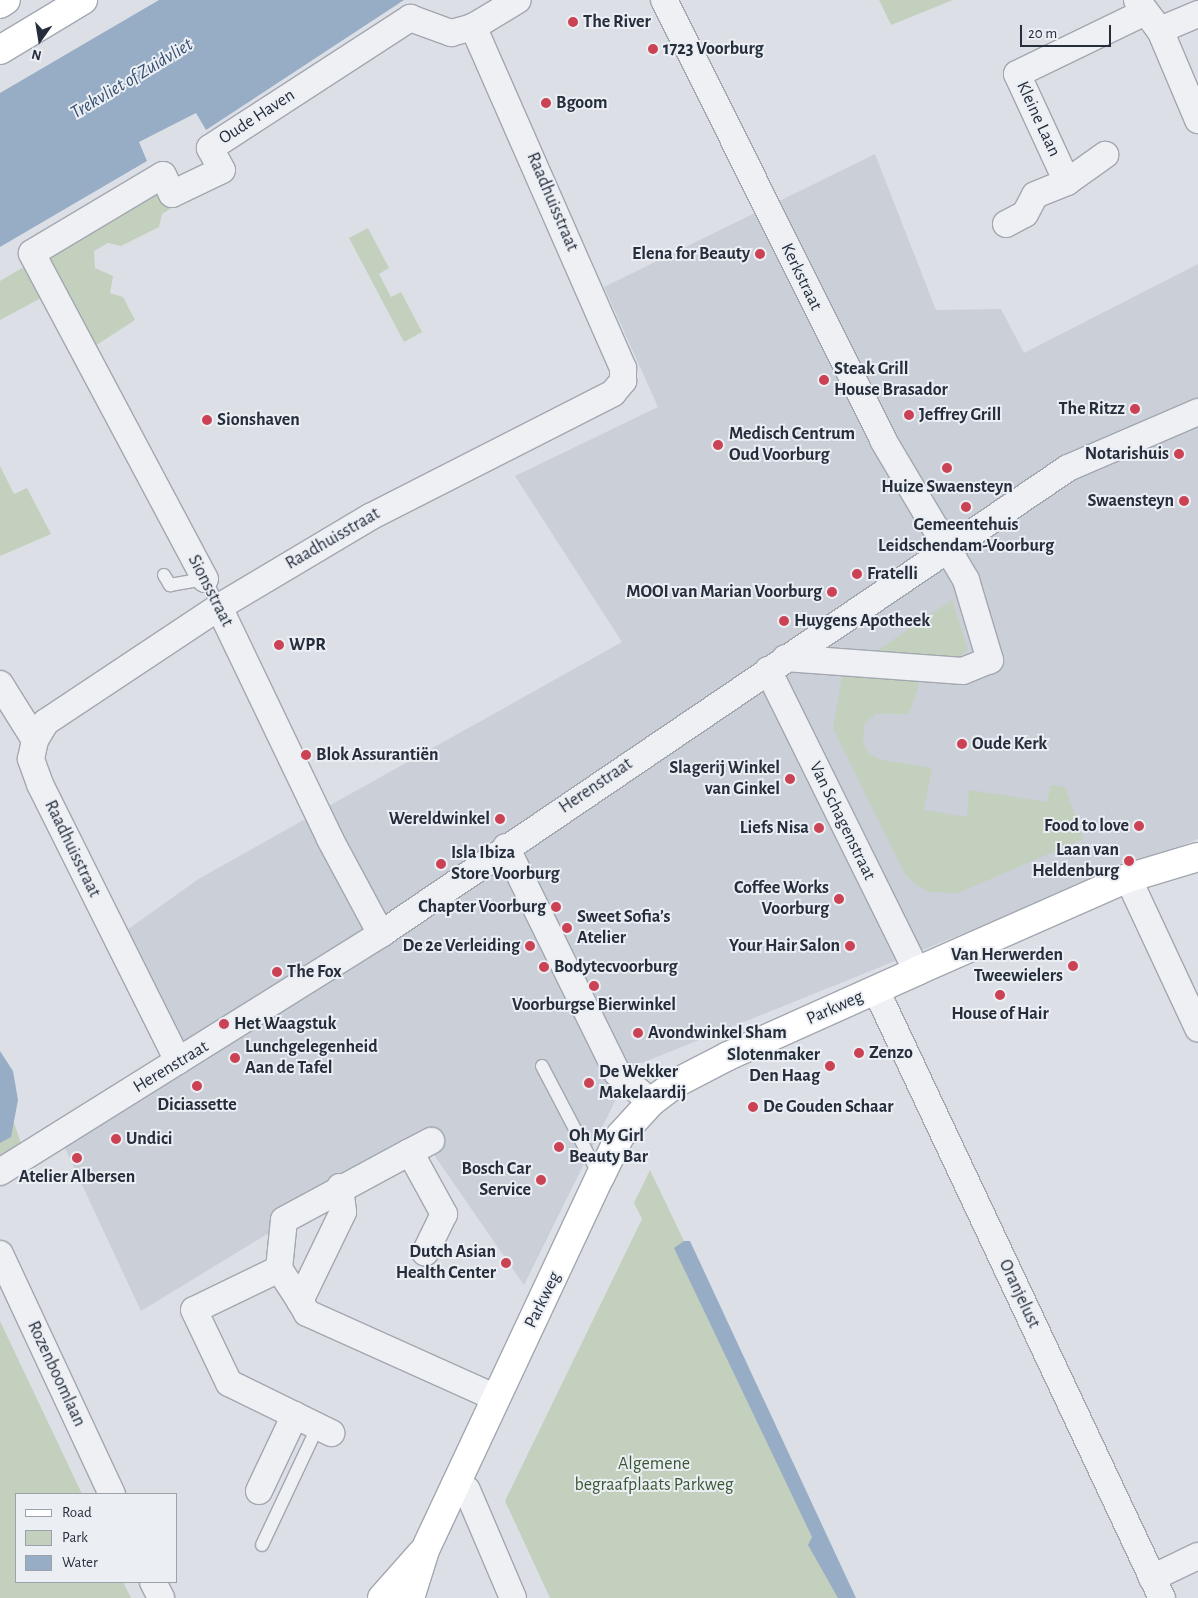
<!DOCTYPE html>
<html>
<head>
<meta charset="utf-8">
<style>
	body { margin:0 }
	#map { position:relative; width:1198px; height:1598px; overflow:hidden; background:#dce0e6; font-family:"Alegreya Sans",sans-serif }
	div>[style] { position:absolute }
	.built>* { inset:0; background:#cacfd8 }
	.green>* { inset:0; background:#c2d0bd }
	.water>* { inset:0; background:#97adc6 }
	.roads { filter:drop-shadow(1px 0 #a2a7b0) drop-shadow(-1px 0 #a2a7b0) drop-shadow(0 1px #a2a7b0) drop-shadow(0 -1px #a2a7b0) }
	.lane>* { height:12px; margin:-6px; padding:0 6px; transform-origin:6px; border-radius:6px; background:#eff0f4 }
	.street>* { height:26px; margin:-13px; padding:0 13px; transform-origin:13px; border-radius:13px; background:#eff0f4 }
	.secondary>* { height:28px; margin:-14px; padding:0 14px; transform-origin:14px; border-radius:14px; background:#fff }
	.dots>* { width:14px; height:14px; translate:-50% -50%; box-sizing:border-box; border:2px solid #ebeff4; border-radius:50% }
	span { translate:-50% -50%; white-space:nowrap; text-align:center; line-height:1.15; -webkit-text-stroke:4px #ebeff4; paint-order:stroke }
	.poi-label { font-size:18px; color:#262e3c; font-weight:700 }
	.left { translate:0 -50%; text-align:left }
	.right { translate:-100% -50%; text-align:right }
	.street-label { font-size:18px; color:#262e3c }
	.park-label { font-size:18px; color:#3a5734 }
	.water-label { font-size:19px; color:#324b6e; font-style:italic }
	.legend { position:absolute; left:15px; top:1493px; width:162px; height:90px; box-sizing:border-box; background:#ebeff4; border:1px solid #9ca2aa; margin:0; padding:6px 9px; list-style:none; font-size:15px; color:#262e3c }
	.legend li { display:flex; align-items:center; gap:10px; height:25px }
	.legend b { width:25px; border:1px solid #9ca2aa }
	.north { position:absolute; left:15px; top:15px; width:50px; height:50px; -webkit-text-stroke:4px #ebeff4; paint-order:stroke; rotate:193deg; font-size:14px; font-weight:700; line-height:20px; text-align:center; color:#262e3c }
	.north::after { content:''; display:block; margin:auto; width:18px; height:22px; background:#262e3c; clip-path:polygon(50% 0,100% 100%,50% 72%,0 100%) }
	.scale { position:absolute; left:1020px; top:25px; width:91px; height:22px; box-sizing:border-box; border:2px solid #262e3c; border-top:0; padding-left:6px; font-size:15px; line-height:18px; white-space:nowrap; color:#262e3c; -webkit-text-stroke:4px #ebeff4; paint-order:stroke }
</style>
</head>
<body>
<div id="map">
	<div class="built">
		<div style="clip-path:polygon(875px 154px,936px 310px,1001px 309px,1024px 353px,1198px 264px,1198px 839px,632px 1067px,524px 1285px,423px 1139px,141px 1311px,55px 1127px,183px 1048px,127px 930px,200px 878px,622px 642px,515px 476px,658px 407px,604px 287px)"></div>
	</div>
	<div class="green">
		<div style="clip-path:polygon(879px 0,953px 0,891px 25px)"></div>
		<div style="clip-path:polygon(162px 186px,173px 207px,162px 214px,159px 227px,121px 246px,108px 243px,94px 251px,95px 268px,113px 276px,110px 293px,123px 297px,135px 320px,95px 346px,45px 255px)"></div>
		<div style="clip-path:polygon(368px 228px,389px 268px,379px 274px,391px 297px,401px 292px,422px 332px,404px 342px,349px 238px)"></div>
		<div style="clip-path:polygon(27px 265px,43px 297px,0 320px,0 281px)"></div>
		<div style="clip-path:polygon(0 466px,14px 494px,27px 488px,51px 534px,0 556px)"></div>
		<div style="clip-path:polygon(952px 600px,968px 650px,957px 658px,875px 652px)"></div>
		<div style="clip-path:polygon(843px 671px,920px 681px,909px 714px,875px 714px,864px 725px,863px 741px,869px 754px,882px 760px,932px 768px,924px 810px,967px 817px,969px 790px,1047px 802px,1051px 785px,1065px 787px,1083px 839px,958px 893px,929px 892px,915px 884px,905px 874px,833px 728px)"></div>
		<div style="clip-path:polygon(0 1082px,22px 1146px,0 1159px)"></div>
		<div style="clip-path:polygon(650px 1170px,684px 1241px,680px 1248px,849px 1598px,550px 1598px,505px 1501px,642px 1219px,634px 1203px)"></div>
		<div style="clip-path:polygon(0 1321px,82px 1494px,16px 1494px,16px 1582px,123px 1582px,131px 1598px,0 1598px)"></div>
	</div>
	<div class="water">
		<div style="clip-path:polygon(159px 0,404px 0,206px 130px,196px 113px,139px 142px,147px 161px,0 247px,0 93px)"></div>
		<div style="clip-path:polygon(0 1051px,13px 1071px,18px 1100px,11px 1137px,0 1143px)"></div>
		<div style="clip-path:polygon(684px 1241px,690px 1241px,856px 1598px,838px 1598px,808px 1545px,812px 1537px,674px 1248px)"></div>
	</div>
	<div class="roads">
		<div class="lane">
			<div style="left:164px;top:575px;width:12px;rotate:59deg"></div>
			<div style="left:170px;top:585px;width:36px;rotate:-10deg"></div>
			<div style="left:205px;top:579px;width:31px;rotate:63deg"></div>
			<div style="left:542px;top:1066px;width:125px;rotate:62.4deg"></div>
			<div style="left:262px;top:1545px;width:132px;rotate:-64.8deg"></div>
		</div>
		<div class="street">
			<div style="left:664px;top:0;width:491px;rotate:63.5deg"></div>
			<div style="left:883px;top:440px;width:163px;rotate:59.3deg"></div>
			<div style="left:966px;top:580px;width:84px;rotate:73.3deg"></div>
			<div style="left:990px;top:660px;width:29px;rotate:158deg"></div>
			<div style="left:963px;top:671px;width:178px;rotate:-175.8deg"></div>
			<div style="left:1137px;top:0;width:38px;rotate:53deg"></div>
			<div style="left:1160px;top:30px;width:98px;rotate:67.1deg"></div>
			<div style="left:1160px;top:30px;width:41px;rotate:-22.8deg"></div>
			<div style="left:1067px;top:182px;width:119px;rotate:-114.8deg"></div>
			<div style="left:1017px;top:74px;width:140px;rotate:-25.8deg"></div>
			<div style="left:1006px;top:224px;width:21px;rotate:-28deg"></div>
			<div style="left:1025px;top:214px;width:21px;rotate:-62deg"></div>
			<div style="left:1035px;top:195px;width:35px;rotate:-22deg"></div>
			<div style="left:1067px;top:182px;width:47px;rotate:-35.4deg"></div>
			<div style="left:205px;top:579px;width:369px;rotate:-118deg"></div>
			<div style="left:32px;top:253px;width:152px;rotate:-30.8deg"></div>
			<div style="left:163px;top:175px;width:21px;rotate:65deg"></div>
			<div style="left:172px;top:194px;width:55px;rotate:-25.6deg"></div>
			<div style="left:222px;top:170px;width:25px;rotate:-119deg"></div>
			<div style="left:210px;top:148px;width:239px;rotate:-33deg"></div>
			<div style="left:410px;top:18px;width:44px;rotate:20.1deg"></div>
			<div style="left:451px;top:33px;width:23px;rotate:-15deg"></div>
			<div style="left:473px;top:27px;width:52px;rotate:-31deg"></div>
			<div style="left:219px;top:607px;width:257px;rotate:64.4deg"></div>
			<div style="left:330px;top:839px;width:108px;rotate:61.8deg"></div>
			<div style="left:768px;top:670px;width:336px;rotate:63.7deg"></div>
			<div style="left:0;top:684px;width:66px;rotate:58deg"></div>
			<div style="left:506px;top:847px;width:252px;rotate:63.8deg"></div>
			<div style="left:617px;top:1073px;width:45px;rotate:40.5deg"></div>
			<div style="left:1128px;top:878px;width:166px;rotate:65deg"></div>
			<div style="left:876px;top:990px;width:672px;rotate:64.81deg"></div>
			<div style="left:178px;top:1061px;width:309px;rotate:-116.5deg"></div>
			<div style="left:40px;top:784px;width:27px;rotate:-110deg"></div>
			<div style="left:31px;top:759px;width:19px;rotate:-78deg"></div>
			<div style="left:35px;top:740px;width:21px;rotate:-59deg"></div>
			<div style="left:46px;top:722px;width:208px;rotate:-33.6deg"></div>
			<div style="left:219px;top:607px;width:176px;rotate:-30.8deg"></div>
			<div style="left:370px;top:517px;width:273px;rotate:-27deg"></div>
			<div style="left:613px;top:393px;width:16px;rotate:-50deg"></div>
			<div style="left:623px;top:381px;width:13px;rotate:-90deg"></div>
			<div style="left:623px;top:368px;width:373px;rotate:-113.7deg"></div>
			<div style="left:410px;top:1152px;width:24px;rotate:-28deg"></div>
			<div style="left:0;top:1172px;width:449px;rotate:-32deg"></div>
			<div style="left:381px;top:934px;width:830px;rotate:-34.15deg"></div>
			<div style="left:1068px;top:468px;width:142px;rotate:-23.3deg"></div>
			<div style="left:340px;top:1187px;width:25px;rotate:83deg"></div>
			<div style="left:343px;top:1212px;width:99px;rotate:115.8deg"></div>
			<div style="left:300px;top:1301px;width:14px;rotate:60deg"></div>
			<div style="left:307px;top:1313px;width:207px;rotate:24.2deg"></div>
			<div style="left:0;top:1254px;width:265px;rotate:65deg"></div>
			<div style="left:279px;top:1269px;width:49px;rotate:-84.2deg"></div>
			<div style="left:284px;top:1220px;width:143px;rotate:-28.4deg"></div>
			<div style="left:410px;top:1152px;width:71px;rotate:61.3deg"></div>
			<div style="left:444px;top:1214px;width:43px;rotate:116deg"></div>
			<div style="left:300px;top:1301px;width:38px;rotate:-123deg"></div>
			<div style="left:279px;top:1269px;width:94px;rotate:154.2deg"></div>
			<div style="left:194px;top:1310px;width:81px;rotate:64.4deg"></div>
			<div style="left:229px;top:1383px;width:114px;rotate:26.1deg"></div>
			<div style="left:455px;top:1484px;width:13px;rotate:27deg"></div>
			<div style="left:467px;top:1490px;width:117px;rotate:66.9deg"></div>
			<div style="left:259px;top:1491px;width:84px;rotate:-64.7deg"></div>
			<div style="left:1152px;top:1578px;width:51px;rotate:-25.6deg"></div>
			<div style="left:153px;top:1582px;width:18px;rotate:63deg"></div>
		</div>
		<div class="secondary">
			<div style="left:0;top:4px;width:7px;rotate:-34deg"></div>
			<div style="left:0;top:50px;width:97px;rotate:-31.1deg"></div>
			<div style="left:382px;top:1598px;width:60px;rotate:-48.4deg"></div>
			<div style="left:410px;top:1598px;width:50px;rotate:-72.6deg"></div>
			<div style="left:425px;top:1550px;width:412px;rotate:-64.9deg"></div>
			<div style="left:600px;top:1177px;width:46px;rotate:-64deg"></div>
			<div style="left:620px;top:1136px;width:46px;rotate:-47.6deg"></div>
			<div style="left:651px;top:1102px;width:31px;rotate:-37deg"></div>
			<div style="left:676px;top:1083px;width:59px;rotate:-27.4deg"></div>
			<div style="left:728px;top:1056px;width:207px;rotate:-24.2deg"></div>
			<div style="left:917px;top:971px;width:231px;rotate:-23.8deg"></div>
			<div style="left:1128px;top:878px;width:73px;rotate:-16.7deg"></div>
		</div>
	</div>
	<div class="dots">
		<div style="left:573px;top:22px;background:#ca4253"></div>
		<div style="left:653px;top:49px;background:#ca4253"></div>
		<div style="left:546px;top:103px;background:#ca4253"></div>
		<div style="left:760px;top:254px;background:#ca4253"></div>
		<div style="left:824px;top:380px;background:#ca4253"></div>
		<div style="left:1135px;top:409px;background:#ca4253"></div>
		<div style="left:909px;top:415px;background:#ca4253"></div>
		<div style="left:207px;top:420px;background:#ca4253"></div>
		<div style="left:718px;top:445px;background:#ca4253"></div>
		<div style="left:1179px;top:454px;background:#ca4253"></div>
		<div style="left:947px;top:468px;background:#ca4253"></div>
		<div style="left:1184px;top:501px;background:#ca4253"></div>
		<div style="left:966px;top:507px;background:#ca4253"></div>
		<div style="left:857px;top:574px;background:#ca4253"></div>
		<div style="left:832px;top:592px;background:#ca4253"></div>
		<div style="left:784px;top:621px;background:#ca4253"></div>
		<div style="left:279px;top:645px;background:#ca4253"></div>
		<div style="left:962px;top:744px;background:#ca4253"></div>
		<div style="left:306px;top:755px;background:#ca4253"></div>
		<div style="left:790px;top:779px;background:#ca4253"></div>
		<div style="left:500px;top:819px;background:#ca4253"></div>
		<div style="left:1139px;top:826px;background:#ca4253"></div>
		<div style="left:819px;top:828px;background:#ca4253"></div>
		<div style="left:1129px;top:861px;background:#ca4253"></div>
		<div style="left:441px;top:864px;background:#ca4253"></div>
		<div style="left:839px;top:899px;background:#ca4253"></div>
		<div style="left:556px;top:907px;background:#ca4253"></div>
		<div style="left:567px;top:928px;background:#ca4253"></div>
		<div style="left:530px;top:946px;background:#ca4253"></div>
		<div style="left:850px;top:946px;background:#ca4253"></div>
		<div style="left:1073px;top:966px;background:#ca4253"></div>
		<div style="left:544px;top:967px;background:#ca4253"></div>
		<div style="left:277px;top:972px;background:#ca4253"></div>
		<div style="left:594px;top:986px;background:#ca4253"></div>
		<div style="left:1000px;top:995px;background:#ca4253"></div>
		<div style="left:224px;top:1024px;background:#ca4253"></div>
		<div style="left:638px;top:1033px;background:#ca4253"></div>
		<div style="left:859px;top:1053px;background:#ca4253"></div>
		<div style="left:235px;top:1058px;background:#ca4253"></div>
		<div style="left:830px;top:1066px;background:#ca4253"></div>
		<div style="left:589px;top:1083px;background:#ca4253"></div>
		<div style="left:197px;top:1086px;background:#ca4253"></div>
		<div style="left:753px;top:1107px;background:#ca4253"></div>
		<div style="left:116px;top:1139px;background:#ca4253"></div>
		<div style="left:559px;top:1147px;background:#ca4253"></div>
		<div style="left:77px;top:1158px;background:#ca4253"></div>
		<div style="left:541px;top:1180px;background:#ca4253"></div>
		<div style="left:506px;top:1263px;background:#ca4253"></div>
	</div>
	<div class="poi-label">
		<span class="left" style="left:583px;top:22px">The River</span>
		<span class="left" style="left:663px;top:49px">1723 Voorburg</span>
		<span class="left" style="left:556px;top:103px">Bgoom</span>
		<span class="right" style="left:750px;top:254px">Elena for Beauty</span>
		<span class="left" style="left:834px;top:380px">Steak Grill<br>House Brasador</span>
		<span class="right" style="left:1125px;top:409px">The Ritzz</span>
		<span class="left" style="left:919px;top:415px">Jeffrey Grill</span>
		<span class="left" style="left:217px;top:420px">Sionshaven</span>
		<span class="left" style="left:729px;top:445px">Medisch Centrum<br>Oud Voorburg</span>
		<span class="right" style="left:1169px;top:454px">Notarishuis</span>
		<span style="left:947px;top:487px">Huize Swaensteyn</span>
		<span class="right" style="left:1174px;top:501px">Swaensteyn</span>
		<span style="left:966px;top:536px">Gemeentehuis<br>Leidschendam-Voorburg</span>
		<span class="left" style="left:867px;top:574px">Fratelli</span>
		<span class="right" style="left:822px;top:592px">MOOI van Marian Voorburg</span>
		<span class="left" style="left:794px;top:621px">Huygens Apotheek</span>
		<span class="left" style="left:289px;top:645px">WPR</span>
		<span class="left" style="left:972px;top:744px">Oude Kerk</span>
		<span class="left" style="left:316px;top:755px">Blok Assurantiën</span>
		<span class="right" style="left:780px;top:779px">Slagerij Winkel<br>van Ginkel</span>
		<span class="right" style="left:490px;top:819px">Wereldwinkel</span>
		<span class="right" style="left:1129px;top:826px">Food to love</span>
		<span class="right" style="left:809px;top:828px">Liefs Nisa</span>
		<span class="right" style="left:1119px;top:861px">Laan van<br>Heldenburg</span>
		<span class="left" style="left:451px;top:864px">Isla Ibiza<br>Store Voorburg</span>
		<span class="right" style="left:829px;top:899px">Coffee Works<br>Voorburg</span>
		<span class="right" style="left:546px;top:907px">Chapter Voorburg</span>
		<span class="left" style="left:577px;top:928px">Sweet Sofia’s<br>Atelier</span>
		<span class="right" style="left:520px;top:946px">De 2e Verleiding</span>
		<span class="right" style="left:840px;top:946px">Your Hair Salon</span>
		<span class="right" style="left:1063px;top:966px">Van Herwerden<br>Tweewielers</span>
		<span class="left" style="left:554px;top:967px">Bodytecvoorburg</span>
		<span class="left" style="left:287px;top:972px">The Fox</span>
		<span style="left:594px;top:1005px">Voorburgse Bierwinkel</span>
		<span style="left:1000px;top:1014px">House of Hair</span>
		<span class="left" style="left:234px;top:1024px">Het Waagstuk</span>
		<span class="left" style="left:648px;top:1033px">Avondwinkel Sham</span>
		<span class="left" style="left:245px;top:1058px">Lunchgelegenheid<br>Aan de Tafel</span>
		<span class="left" style="left:869px;top:1053px">Zenzo</span>
		<span class="right" style="left:820px;top:1066px">Slotenmaker<br>Den Haag</span>
		<span class="left" style="left:599px;top:1083px">De Wekker<br>Makelaardij</span>
		<span style="left:197px;top:1105px">Diciassette</span>
		<span class="left" style="left:763px;top:1107px">De Gouden Schaar</span>
		<span class="left" style="left:569px;top:1147px">Oh My Girl<br>Beauty Bar</span>
		<span class="left" style="left:126px;top:1139px">Undici</span>
		<span class="right" style="left:531px;top:1180px">Bosch Car<br>Service</span>
		<span style="left:77px;top:1177px">Atelier Albersen</span>
		<span class="right" style="left:496px;top:1263px">Dutch Asian<br>Health Center</span>
	</div>
	<div class="street-label">
		<span style="left:257px;top:117px;rotate:-33deg">Oude Haven</span>
		<span style="left:1038px;top:119px;rotate:65deg">Kleine Laan</span>
		<span style="left:552px;top:202px;rotate:67deg">Raadhuisstraat</span>
		<span style="left:801px;top:277px;rotate:64deg">Kerkstraat</span>
		<span style="left:333px;top:539px;rotate:-30deg">Raadhuisstraat</span>
		<span style="left:210px;top:591px;rotate:63deg">Sionsstraat</span>
		<span style="left:596px;top:786px;rotate:-34deg">Herenstraat</span>
		<span style="left:842px;top:821px;rotate:64deg">Van Schagenstraat</span>
		<span style="left:72px;top:849px;rotate:64deg">Raadhuisstraat</span>
		<span style="left:835px;top:1008px;rotate:-24deg">Parkweg</span>
		<span style="left:171px;top:1067px;rotate:-31deg">Herenstraat</span>
		<span style="left:1019px;top:1294px;rotate:65deg">Oranjelust</span>
		<span style="left:543px;top:1300px;rotate:-64deg">Parkweg</span>
		<span style="left:56px;top:1374px;rotate:65deg">Rozenboomlaan</span>
	</div>
	<div class="park-label">
		<span style="left:654px;top:1475px">Algemene<br>begraafplaats Parkweg</span>
	</div>
	<div class="water-label">
		<span style="left:132px;top:79px;rotate:-31deg">Trekvliet of Zuidvliet</span>
	</div>
	<ul class="legend">
	<li><b style="height:6px;background:#fff"></b>Road</li>
	<li><b style="height:14px;background:#c2d0bd"></b>Park</li>
	<li><b style="height:14px;background:#97adc6"></b>Water</li>
	</ul>
	<div class="north">N</div>
	<div class="scale">20 m</div>
</div>
</body>
</html>
